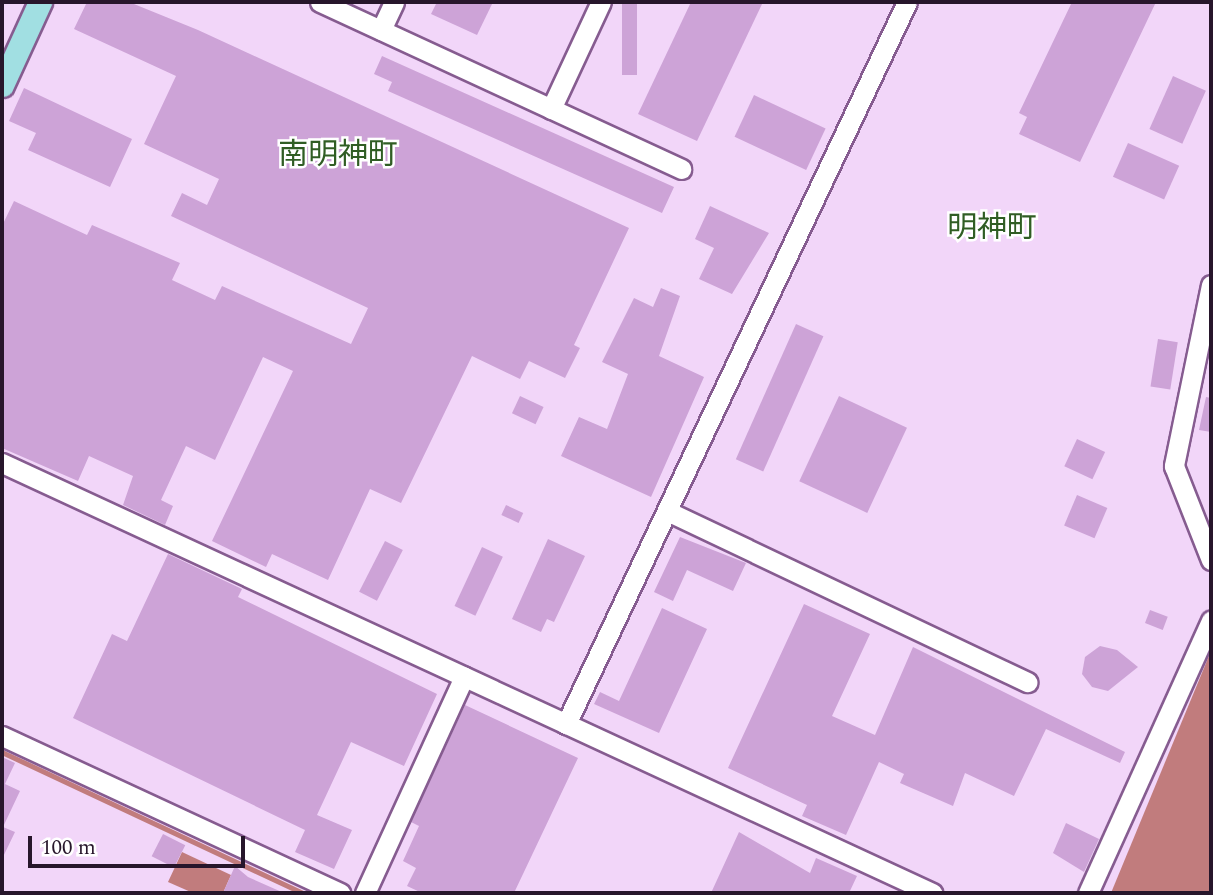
<!DOCTYPE html>
<html>
<head>
<meta charset="utf-8">
<style>
	body { margin:0 }
	#map { position:relative; width:1213px; height:895px; overflow:hidden; background:#f2d6f9; font-family:Spectral,"Noto Sans JP",serif }
	div>[style] { position:absolute }
	.water>* { inset:0; background:#c17c7d }
	.stream>* { height:4.5px; margin:-2.25px; padding:0 2.25px; transform-origin:2.25px; border-radius:2.25px; background:#c17c7d }
	.building>* { inset:0; background:#cda3d7; transform-origin:0 0 }
	.roads { filter:drop-shadow(2px 0 #865c90) drop-shadow(-2px 0 #865c90) drop-shadow(0 2px #865c90) drop-shadow(0 -2px #865c90) }
	.minor>* { height:19px; margin:-9.5px; padding:0 9.5px; transform-origin:9.5px; border-radius:9.5px; background:#fff }
	.major>* { height:23px; margin:-11.5px; padding:0 11.5px; transform-origin:11.5px; border-radius:11.5px; background:#a1dfe2 }
	span { translate:-50% -50%; white-space:nowrap; text-align:center; line-height:1.15; -webkit-text-stroke:5px #fff; paint-order:stroke }
	.quarter-label { font-size:30px; color:#305d24 }
	.frame { position:absolute; inset:0; border:4px solid #27162b; pointer-events:none }
	.scale { position:absolute; left:28px; top:836px; width:217px; height:32px; box-sizing:border-box; border:4px solid #27162b; border-top:0; padding-left:9px; font-size:21px; line-height:24px; white-space:nowrap; color:#27162b; -webkit-text-stroke:5px #fff; paint-order:stroke }
</style>
</head>
<body>
<div id="map">
	<div class="water">
		<div style="clip-path:polygon(1211px 651px,1211px 893px,1111px 893px)"></div>
		<div style="clip-path:polygon(182px 852px,231px 875px,223px 893px,193px 893px,168px 882px)"></div>
	</div>
	<div class="stream">
		<div style="left:2px;top:752px;width:332px;rotate:25.1deg"></div>
	</div>
	<div class="building">
		<div style="clip-path:polygon(87px 2px,129px 2px,198px 30px,629px 228px,574px 345px,580px 348px,565px 378px,529px 361px,520px 379px,472px 356px,401px 503px,370px 489px,328px 580px,272px 554px,266px 567px,212px 541px,293px 371px,263px 357px,215px 460px,186px 446px,161px 500px,173px 506px,165px 525px,123px 505px,133px 476px,89px 456px,78px 481px,2px 448px,2px 226px,14px 201px,87px 235px,92px 225px,180px 263px,172px 280px,215px 300px,222px 286px,351px 344px,368px 308px,171px 216px,182px 193px,207px 205px,219px 179px,144px 144px,176px 76px,74px 29px)"></div>
		<div style="clip-path:polygon(437px 2px,493px 2px,477px 35px,431px 14px)"></div>
		<div style="left:622px;top:2px;width:15px;height:73px"></div>
		<div style="clip-path:polygon(691px 2px,763px 2px,697px 141px,638px 114px)"></div>
		<div style="clip-path:polygon(1072px 2px,1156px 2px,1080px 162px,1019px 134px,1027px 117px,1019px 113px)"></div>
		<div style="clip-path:polygon(382px 56px,674px 187px,662px 213px,388px 91px,392px 82px,374px 74px)"></div>
		<div style="left:1173px;top:76px;width:36px;height:58px;rotate:24deg"></div>
		<div style="clip-path:polygon(24px 88px,132px 139px,110px 187px,28px 150px,36px 133px,9px 121px)"></div>
		<div style="left:754px;top:95px;width:79px;height:46px;rotate:25deg"></div>
		<div style="left:1128px;top:143px;width:56px;height:37px;rotate:24deg"></div>
		<div style="clip-path:polygon(710px 206px,769px 233px,732px 294px,699px 279px,714px 248px,695px 239px)"></div>
		<div style="clip-path:polygon(661px 288px,680px 296px,659px 356px,704px 377px,651px 497px,561px 456px,579px 417px,607px 429px,628px 374px,602px 362px,634px 298px,653px 307px)"></div>
		<div style="left:796px;top:324px;width:30px;height:148px;rotate:24deg"></div>
		<div style="left:1158px;top:339px;width:20px;height:48px;rotate:9deg"></div>
		<div style="left:520px;top:396px;width:26px;height:19px;rotate:25deg"></div>
		<div style="left:839px;top:396px;width:75px;height:94px;rotate:25deg"></div>
		<div style="clip-path:polygon(1206px 397px,1211px 398px,1211px 432px,1199px 430px)"></div>
		<div style="left:1077px;top:439px;width:31px;height:30px;rotate:25deg"></div>
		<div style="left:1077px;top:495px;width:33px;height:33px;rotate:23deg"></div>
		<div style="left:506px;top:505px;width:19px;height:11px;rotate:25deg"></div>
		<div style="clip-path:polygon(680px 537px,746px 563px,733px 591px,687px 570px,673px 601px,654px 592px)"></div>
		<div style="clip-path:polygon(548px 539px,585px 556px,554px 622px,547px 619px,541px 632px,512px 619px)"></div>
		<div style="left:385px;top:541px;width:20px;height:57px;rotate:27deg"></div>
		<div style="left:482px;top:547px;width:23px;height:65px;rotate:25deg"></div>
		<div style="clip-path:polygon(168px 554px,242px 589px,238px 597px,437px 694px,404px 766px,351px 742px,317px 815px,352px 830px,334px 869px,295px 852px,305px 830px,73px 718px,112px 634px,127px 641px)"></div>
		<div style="clip-path:polygon(804px 604px,870px 634px,832px 716px,875px 735px,913px 647px,1125px 752px,1120px 763px,1046px 729px,1014px 796px,965px 773px,953px 806px,900px 783px,904px 774px,879px 762px,846px 835px,802px 816px,807px 805px,728px 768px)"></div>
		<div style="clip-path:polygon(662px 608px,707px 629px,659px 733px,594px 704px,600px 692px,619px 701px)"></div>
		<div style="left:1150px;top:610px;width:19px;height:14px;rotate:21deg"></div>
		<div style="clip-path:polygon(1100px 646px,1117px 650px,1138px 667px,1108px 691px,1092px 687px,1082px 674px,1085px 657px)"></div>
		<div style="clip-path:polygon(465px 705px,578px 758px,514px 893px,422px 893px,407px 886px,416px 868px,403px 861px,419px 826px,411px 822px)"></div>
		<div style="clip-path:polygon(2px 757px,15px 763px,5px 784px,20px 791px,3px 827px,15px 832px,2px 859px)"></div>
		<div style="clip-path:polygon(1066px 823px,1099px 839px,1084px 872px,1053px 853px)"></div>
		<div style="clip-path:polygon(739px 832px,810px 873px,816px 858px,857px 876px,849px 893px,711px 893px)"></div>
		<div style="left:163px;top:834px;width:25px;height:25px;rotate:27deg"></div>
		<div style="clip-path:polygon(235px 866px,248px 877px,284px 893px,223px 893px)"></div>
	</div>
	<div class="roads">
		<div class="minor">
			<div style="left:320px;top:2px;width:398px;rotate:24.8deg"></div>
			<div style="left:381px;top:30px;width:31px;rotate:-65deg"></div>
			<div style="left:551px;top:109px;width:118px;rotate:-65deg"></div>
			<div style="left:1211px;top:285px;width:185px;rotate:101.6deg"></div>
			<div style="left:1174px;top:466px;width:101px;rotate:68.5deg"></div>
			<div style="left:2px;top:463px;width:1025px;rotate:24.81deg"></div>
			<div style="left:667px;top:511px;width:399px;rotate:25.4deg"></div>
			<div style="left:566px;top:724px;width:798px;rotate:-64.72deg"></div>
			<div style="left:2px;top:736px;width:373px;rotate:24.9deg"></div>
			<div style="left:365px;top:893px;width:238px;rotate:-65.4deg"></div>
			<div style="left:1088px;top:893px;width:299px;rotate:-65.7deg"></div>
		</div>
		<div class="major">
			<div style="left:2px;top:85px;width:91px;rotate:-65.4deg"></div>
		</div>
	</div>
	<div class="quarter-label">
		<span style="left:338px;top:155px">南明神町</span>
		<span style="left:992px;top:228px">明神町</span>
	</div>
	<div class="frame"></div>
	<div class="scale">100 m</div>
</div>
</body>
</html>
